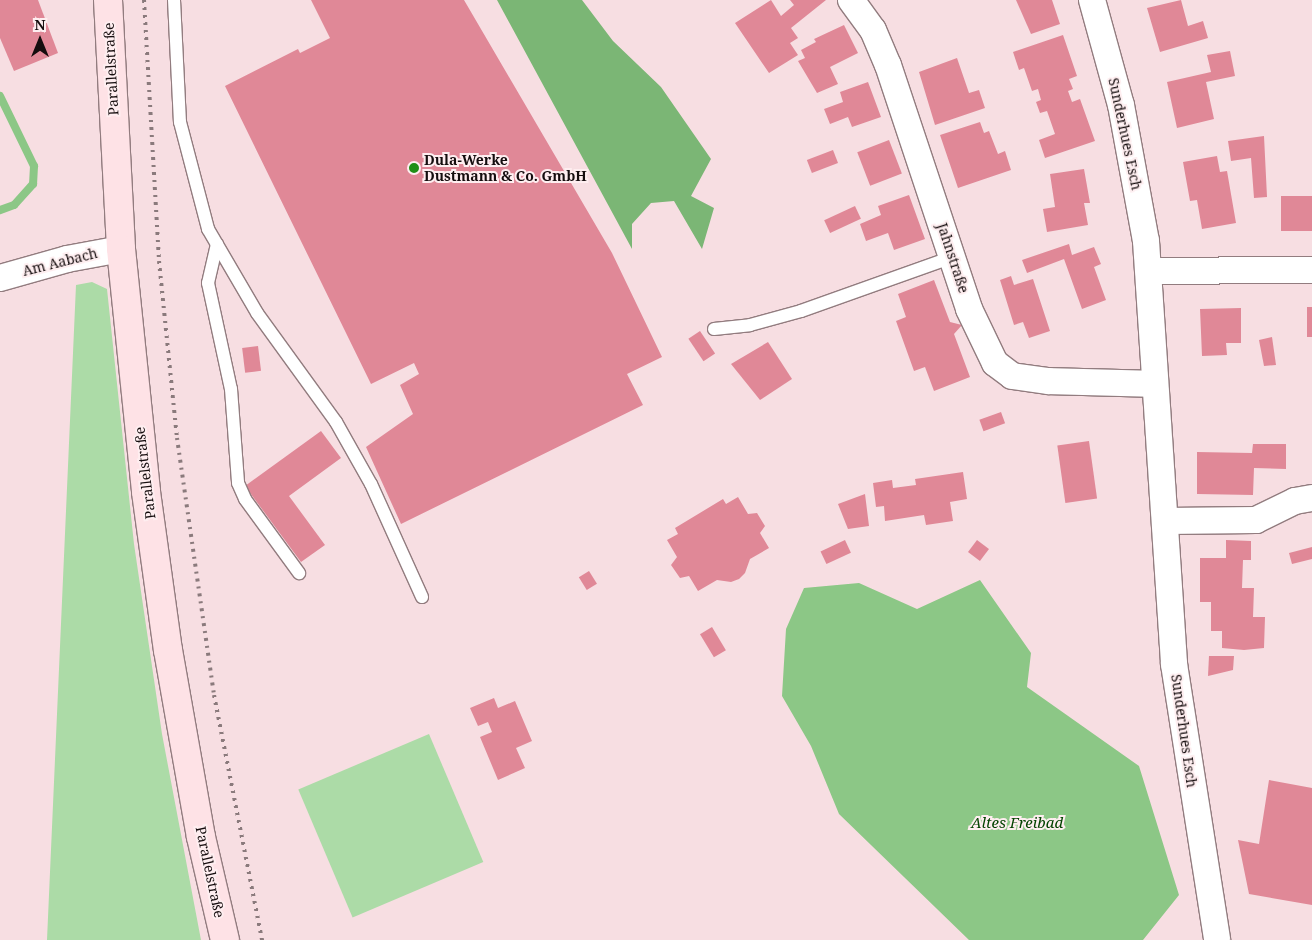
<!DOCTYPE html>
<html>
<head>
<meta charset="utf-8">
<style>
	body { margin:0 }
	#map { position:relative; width:1312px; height:940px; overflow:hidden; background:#f7dee2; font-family:"Noto Serif",serif }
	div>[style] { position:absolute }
	.green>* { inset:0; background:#acdba7; transform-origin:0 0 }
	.forest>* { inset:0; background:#7bb675 }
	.water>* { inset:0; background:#8cc786 }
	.stream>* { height:8px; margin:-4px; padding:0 4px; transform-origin:4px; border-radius:4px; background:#8cc786 }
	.building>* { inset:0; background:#e08897; transform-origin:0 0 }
	.roads { filter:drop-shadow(1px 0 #927c7f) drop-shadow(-1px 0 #927c7f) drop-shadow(0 1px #927c7f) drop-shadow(0 -1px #927c7f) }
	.lane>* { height:12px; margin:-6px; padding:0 6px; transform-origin:6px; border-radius:6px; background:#fff }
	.street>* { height:26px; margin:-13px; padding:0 13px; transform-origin:13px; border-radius:13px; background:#fff }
	.secondary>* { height:28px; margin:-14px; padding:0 14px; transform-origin:14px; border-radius:14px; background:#fee2e6 }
	.rail>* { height:4px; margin-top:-2px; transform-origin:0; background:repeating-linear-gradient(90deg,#8a7a7c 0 2.5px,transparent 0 7.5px) }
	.dots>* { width:14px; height:14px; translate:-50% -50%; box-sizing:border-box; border:2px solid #feeef0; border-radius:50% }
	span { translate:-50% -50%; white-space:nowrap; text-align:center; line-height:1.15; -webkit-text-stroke:4px #feeef0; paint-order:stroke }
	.street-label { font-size:14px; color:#150d0e }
	.poi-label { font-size:14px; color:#150d0e; font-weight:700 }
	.left { translate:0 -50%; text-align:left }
	.water-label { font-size:15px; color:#034300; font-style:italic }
	.north { position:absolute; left:15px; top:15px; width:50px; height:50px; -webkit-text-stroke:4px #feeef0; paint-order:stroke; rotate:0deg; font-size:14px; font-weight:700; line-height:20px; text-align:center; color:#150d0e }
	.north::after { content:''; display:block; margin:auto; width:18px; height:22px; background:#150d0e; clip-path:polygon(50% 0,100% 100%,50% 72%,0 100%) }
</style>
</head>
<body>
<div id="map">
	<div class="green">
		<div style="clip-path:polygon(92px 282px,107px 289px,134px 544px,162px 734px,201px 940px,47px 940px,76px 285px)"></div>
		<div style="left:429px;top:734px;width:139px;height:142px;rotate:67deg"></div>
	</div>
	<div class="forest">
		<div style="clip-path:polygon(497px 0,582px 0,613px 41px,661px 87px,711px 159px,691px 196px,714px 208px,702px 249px,674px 201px,651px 203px,632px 224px,632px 249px)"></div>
	</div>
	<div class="water">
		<div style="clip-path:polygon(980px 580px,1031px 653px,1027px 687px,1139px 766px,1179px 895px,1143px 940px,969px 940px,839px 814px,811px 746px,782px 696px,786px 629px,804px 588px,859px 583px,917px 609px)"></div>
	</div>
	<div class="stream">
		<div style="left:0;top:96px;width:78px;rotate:64.1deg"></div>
		<div style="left:34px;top:166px;width:18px;rotate:93deg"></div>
		<div style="left:33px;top:184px;width:28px;rotate:132deg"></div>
		<div style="left:14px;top:205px;width:15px;rotate:160deg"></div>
	</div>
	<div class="building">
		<div style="clip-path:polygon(0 0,38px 0,58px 53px,14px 71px,0 38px)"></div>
		<div style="clip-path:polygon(311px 0,464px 0,612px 253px,662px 357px,627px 374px,643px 405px,401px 524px,366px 447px,413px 414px,400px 385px,419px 374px,414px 363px,371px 384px,225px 86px,298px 49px,300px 53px,330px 38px)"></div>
		<div style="clip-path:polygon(771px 0,781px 16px,794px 5px,790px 0,826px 0,791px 28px,798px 38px,790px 43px,798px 55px,769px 73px,735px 23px)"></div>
		<div style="clip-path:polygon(1016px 0,1052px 0,1060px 24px,1031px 34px)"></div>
		<div style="clip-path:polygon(1181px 0,1188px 26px,1203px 21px,1208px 38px,1160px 52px,1147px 8px)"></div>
		<div style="clip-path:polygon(844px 25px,858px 53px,830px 67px,838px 84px,817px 93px,798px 61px,805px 58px,801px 50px,816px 42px,814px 39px)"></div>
		<div style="clip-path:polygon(1063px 35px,1077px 76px,1069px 79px,1073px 89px,1068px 91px,1072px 102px,1080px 99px,1095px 141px,1045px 158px,1039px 140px,1055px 134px,1047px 111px,1040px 113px,1036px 102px,1041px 100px,1038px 89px,1032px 91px,1024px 68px,1019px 70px,1013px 52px)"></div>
		<div style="clip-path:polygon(1230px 51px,1235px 76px,1206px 82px,1214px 119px,1177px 128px,1167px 82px,1211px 72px,1207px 55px)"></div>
		<div style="clip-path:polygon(957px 58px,969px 93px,979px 90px,985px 108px,935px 125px,919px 72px)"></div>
		<div style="clip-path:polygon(868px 82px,881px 117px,852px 127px,848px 117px,830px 124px,824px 109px,843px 102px,840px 92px)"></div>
		<div style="clip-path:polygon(980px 122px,984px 133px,989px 131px,998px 154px,1005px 151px,1011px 170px,958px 188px,940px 135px)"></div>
		<div style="clip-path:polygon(1264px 136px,1267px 197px,1254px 198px,1251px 158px,1231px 161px,1228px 141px)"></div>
		<div style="left:889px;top:140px;width:36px;height:34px;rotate:69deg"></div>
		<div style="left:833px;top:150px;width:14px;height:28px;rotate:69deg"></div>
		<div style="clip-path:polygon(1217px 156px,1220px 172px,1227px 171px,1236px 223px,1202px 229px,1197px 200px,1190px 201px,1183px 162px)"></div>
		<div style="clip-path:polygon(1084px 169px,1090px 203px,1084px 203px,1088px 225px,1047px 232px,1043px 209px,1055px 207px,1050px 174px)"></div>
		<div style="clip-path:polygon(909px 195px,925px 239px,894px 250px,888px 233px,866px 241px,860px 224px,881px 215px,878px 206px)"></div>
		<div style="left:1281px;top:196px;width:31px;height:35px"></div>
		<div style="left:855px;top:206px;width:14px;height:34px;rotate:65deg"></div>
		<div style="clip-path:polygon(1069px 244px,1072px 255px,1094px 247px,1101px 264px,1094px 267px,1106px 300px,1082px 309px,1064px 259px,1027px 273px,1022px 260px)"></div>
		<div style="clip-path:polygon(1011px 276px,1014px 285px,1033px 279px,1050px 331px,1029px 338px,1023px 322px,1014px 325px,1000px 280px)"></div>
		<div style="clip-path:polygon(934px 280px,950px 322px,962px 325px,954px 334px,970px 377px,934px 391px,925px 367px,914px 371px,896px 321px,906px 317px,898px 294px)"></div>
		<div style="left:1307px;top:307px;width:5px;height:30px"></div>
		<div style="clip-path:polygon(1241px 308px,1241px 343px,1226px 343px,1227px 355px,1202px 356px,1200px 309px)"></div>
		<div style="left:700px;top:331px;width:27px;height:14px;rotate:56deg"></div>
		<div style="clip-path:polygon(1272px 337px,1276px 365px,1264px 366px,1259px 340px)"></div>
		<div style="clip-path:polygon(768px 342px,792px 379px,760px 400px,731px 364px)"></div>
		<div style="left:258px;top:346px;width:25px;height:16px;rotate:83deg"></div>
		<div style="left:1001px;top:412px;width:12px;height:23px;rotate:70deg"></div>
		<div style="clip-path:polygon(321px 431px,341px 458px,289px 496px,325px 545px,301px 562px,245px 486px)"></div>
		<div style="left:1089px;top:441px;width:58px;height:32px;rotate:82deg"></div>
		<div style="clip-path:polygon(1253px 444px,1286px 444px,1286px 469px,1254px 468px,1253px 495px,1197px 494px,1197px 452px,1252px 453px)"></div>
		<div style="clip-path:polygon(963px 472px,967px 499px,950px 502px,953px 521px,926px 525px,924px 515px,885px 521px,884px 506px,876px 507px,873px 483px,892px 480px,893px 488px,916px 485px,915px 479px)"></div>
		<div style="clip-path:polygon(865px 494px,869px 526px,848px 529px,838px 504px)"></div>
		<div style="clip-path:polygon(738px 497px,748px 514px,757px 513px,765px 526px,760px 533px,769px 548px,750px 559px,745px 573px,739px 579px,731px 582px,717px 580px,698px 591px,689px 576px,680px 578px,671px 565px,677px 557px,667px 540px,678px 534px,675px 528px,723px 499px,726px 504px)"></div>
		<div style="left:845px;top:540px;width:14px;height:27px;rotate:65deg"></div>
		<div style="left:977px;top:540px;width:15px;height:15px;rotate:37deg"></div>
		<div style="clip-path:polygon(1226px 540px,1251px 541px,1251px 560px,1243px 560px,1242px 588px,1254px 588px,1253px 617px,1265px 617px,1264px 648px,1244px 650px,1222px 648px,1222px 631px,1211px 631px,1211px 602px,1200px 602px,1200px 558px,1226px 558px)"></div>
		<div style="clip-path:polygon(1312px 547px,1312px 559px,1292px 564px,1289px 553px)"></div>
		<div style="left:589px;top:571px;width:15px;height:12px;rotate:58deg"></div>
		<div style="left:712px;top:627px;width:27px;height:14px;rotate:59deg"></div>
		<div style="clip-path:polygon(1209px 656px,1234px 656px,1233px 670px,1208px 676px)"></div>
		<div style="clip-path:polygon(494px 698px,498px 708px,515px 701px,532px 741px,516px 748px,525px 768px,498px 780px,480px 737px,492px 732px,488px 722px,478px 726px,470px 708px)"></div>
		<div style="clip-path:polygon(1269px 780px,1312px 788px,1312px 905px,1249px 894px,1238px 840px,1259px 844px)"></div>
	</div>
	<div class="roads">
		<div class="lane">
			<div style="left:174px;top:0;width:122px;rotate:87.2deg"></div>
			<div style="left:180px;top:122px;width:111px;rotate:75.3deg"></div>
			<div style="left:208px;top:229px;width:97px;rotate:59.7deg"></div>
			<div style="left:257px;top:313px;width:135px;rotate:54.1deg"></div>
			<div style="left:336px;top:422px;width:71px;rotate:60.6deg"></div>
			<div style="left:371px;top:484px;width:124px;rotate:65.7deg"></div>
			<div style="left:217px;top:244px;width:40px;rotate:103deg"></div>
			<div style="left:208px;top:283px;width:108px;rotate:77.8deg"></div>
			<div style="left:231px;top:389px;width:94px;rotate:85.7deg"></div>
			<div style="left:238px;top:483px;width:17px;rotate:66deg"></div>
			<div style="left:245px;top:499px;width:92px;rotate:53.9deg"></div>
			<div style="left:714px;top:329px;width:36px;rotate:-6deg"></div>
			<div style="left:750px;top:325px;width:53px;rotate:-15.4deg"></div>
			<div style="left:801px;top:311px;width:161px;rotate:-19.6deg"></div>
		</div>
		<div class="street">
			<div style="left:851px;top:0;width:37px;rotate:54deg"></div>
			<div style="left:873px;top:30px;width:38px;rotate:67deg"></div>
			<div style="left:888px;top:65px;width:257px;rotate:71.6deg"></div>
			<div style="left:969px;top:309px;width:60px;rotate:64.3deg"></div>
			<div style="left:995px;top:363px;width:21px;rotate:37deg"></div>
			<div style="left:1012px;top:376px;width:37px;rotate:8deg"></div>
			<div style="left:1049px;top:381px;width:106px;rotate:1.6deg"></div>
			<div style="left:1092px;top:0;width:109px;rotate:74.6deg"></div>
			<div style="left:1121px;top:105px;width:138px;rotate:79.6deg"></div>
			<div style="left:1146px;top:241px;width:424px;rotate:86.2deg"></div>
			<div style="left:1174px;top:664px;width:279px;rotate:81.1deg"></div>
			<div style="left:1149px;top:271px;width:163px;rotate:-0.4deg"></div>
			<div style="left:0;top:278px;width:70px;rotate:-15.8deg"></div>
			<div style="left:67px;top:259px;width:55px;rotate:-10.5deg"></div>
			<div style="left:1165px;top:521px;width:91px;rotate:-0.6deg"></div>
			<div style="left:1256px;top:520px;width:43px;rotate:-26deg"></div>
			<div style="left:1295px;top:501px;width:17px;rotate:-10deg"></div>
		</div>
		<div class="secondary">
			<div style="left:108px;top:0;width:249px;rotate:87deg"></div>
			<div style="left:121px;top:249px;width:244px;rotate:84.1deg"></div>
			<div style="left:146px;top:492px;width:160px;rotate:82.1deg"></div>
			<div style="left:168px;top:650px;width:190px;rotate:80deg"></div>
			<div style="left:201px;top:837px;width:106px;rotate:76.9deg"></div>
		</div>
	</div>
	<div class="rail">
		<div style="left:144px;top:0;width:261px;rotate:86.7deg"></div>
		<div style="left:159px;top:261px;width:178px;rotate:84.2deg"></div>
		<div style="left:177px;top:438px;width:260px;rotate:81.8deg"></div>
		<div style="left:214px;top:695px;width:250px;rotate:78.9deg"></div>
	</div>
	<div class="dots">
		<div style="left:414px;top:168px;background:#1f8f16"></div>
	</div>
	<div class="street-label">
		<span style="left:111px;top:69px;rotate:-93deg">Parallelstraße</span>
		<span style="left:1125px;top:134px;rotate:78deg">Sunderhues Esch</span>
		<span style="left:953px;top:258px;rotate:72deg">Jahnstraße</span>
		<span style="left:60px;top:262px;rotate:-14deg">Am Aabach</span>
		<span style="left:145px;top:473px;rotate:-97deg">Parallelstraße</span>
		<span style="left:1184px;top:731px;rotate:82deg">Sunderhues Esch</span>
		<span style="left:210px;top:872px;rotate:78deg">Parallelstraße</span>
	</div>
	<div class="poi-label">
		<span class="left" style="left:424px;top:168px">Dula-Werke<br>Dustmann &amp; Co. GmbH</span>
	</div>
	<div class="water-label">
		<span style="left:1017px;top:823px">Altes Freibad</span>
	</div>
	<div class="north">N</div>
</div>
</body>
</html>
